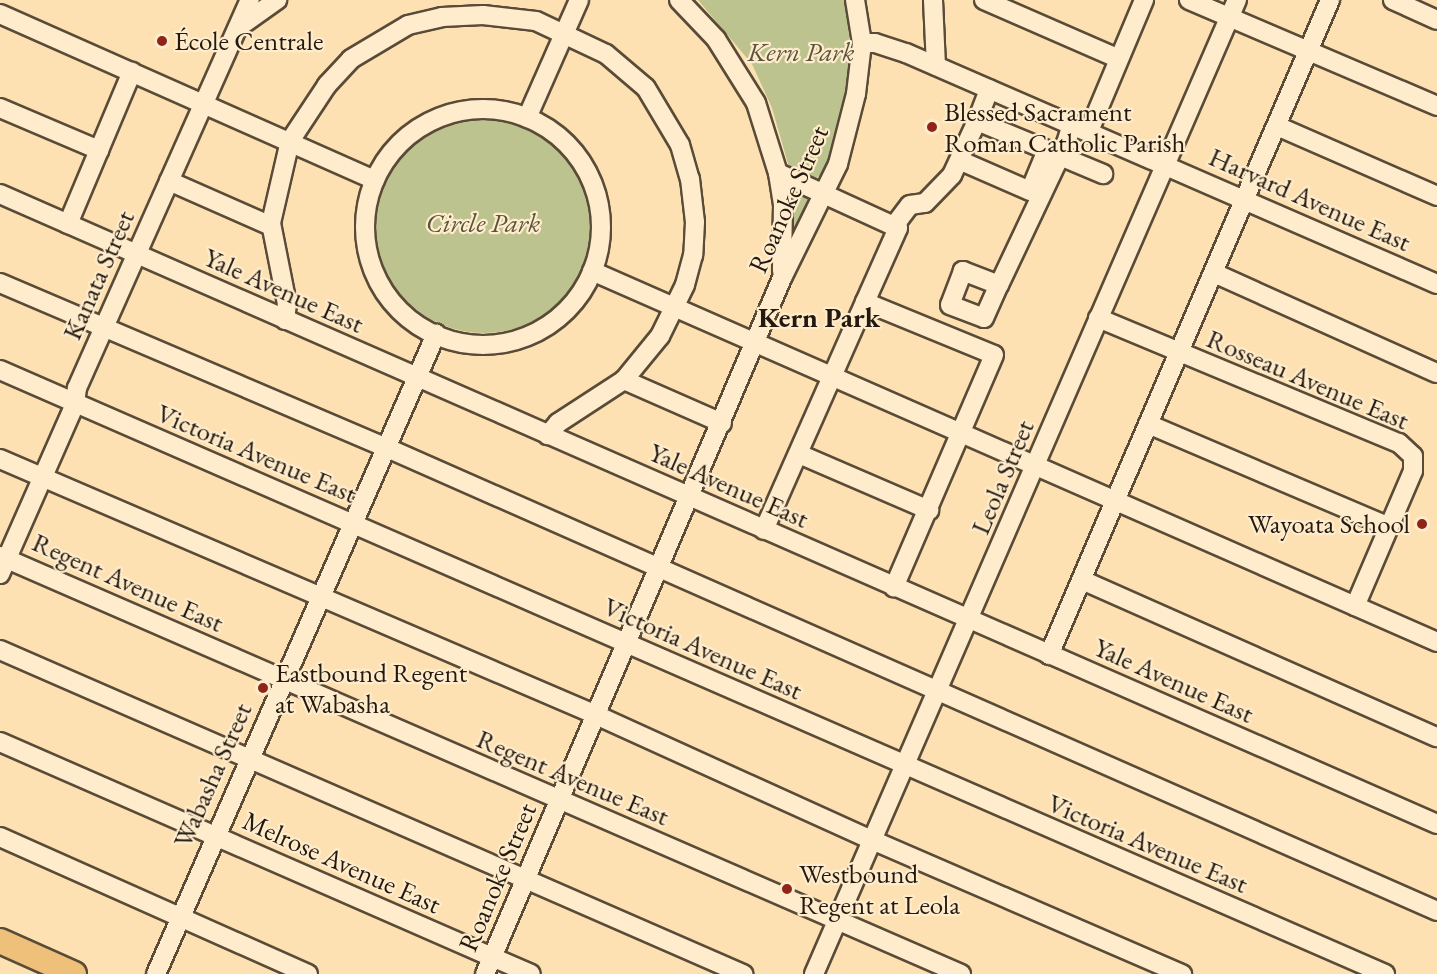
<!DOCTYPE html>
<html>
<head>
<meta charset="utf-8">
<style>
	body { margin:0 }
	#map { position:relative; width:1437px; height:974px; overflow:hidden; background:#fee1b2; font-family:"EB Garamond",serif }
	div>[style] { position:absolute }
	.green>* { inset:0; background:#bdc38e }
	.round { border-radius:50% }
	.roads { filter:drop-shadow(2px 0 #5a4b38) drop-shadow(-2px 0 #5a4b38) drop-shadow(0 2px #5a4b38) drop-shadow(0 -2px #5a4b38) }
	.minor>* { height:18px; margin:-9px; padding:0 9px; transform-origin:9px; border-radius:9px; background:#feeccd }
	.minor>.ring { margin:-9px; padding:0; box-sizing:content-box; background:none; border:18px solid #feeccd; border-radius:50% }
	.major>* { height:24px; margin:-12px; padding:0 12px; transform-origin:12px; border-radius:12px; background:#efc079 }
	.dots>* { width:16px; height:16px; translate:-50% -50%; box-sizing:border-box; border:3px solid #feeccd; border-radius:50% }
	span { translate:-50% -50%; white-space:nowrap; text-align:center; line-height:1.15; -webkit-text-stroke:4.5px #feeccd; paint-order:stroke }
	.poi-label { font-size:27px; color:#23190f }
	.left { translate:0 -50%; text-align:left }
	.right { translate:-100% -50%; text-align:right }
	.park-label { font-size:27px; color:#59543b; font-style:italic }
	.street-label { font-size:27px; color:#23190f }
	.neighbourhood-label { font-size:28px; color:#23190f; font-weight:700 }
</style>
</head>
<body>
<div id="map">
	<div class="green">
		<div style="clip-path:polygon(698px 0,846px 0,851px 60px,839px 133px,824px 173px,816px 178px,789px 167px,772px 108px,752px 64px)"></div>
		<div class="round" style="left:375px;top:115px;width:218px;height:218px"></div>
		<div style="clip-path:polygon(795px 190px,805px 194px,809px 204px,793px 232px,789px 196px)"></div>
	</div>
	<div class="roads">
		<div class="minor">
			<div style="left:679px;top:0;width:54px;rotate:46.5deg"></div>
			<div style="left:716px;top:39px;width:75px;rotate:58deg"></div>
			<div style="left:756px;top:103px;width:73px;rotate:72.6deg"></div>
			<div style="left:778px;top:173px;width:31px;rotate:81deg"></div>
			<div style="left:783px;top:204px;width:67px;rotate:90.9deg"></div>
			<div style="left:933px;top:0;width:66px;rotate:87.4deg"></div>
			<div style="left:984px;top:0;width:147px;rotate:23.6deg"></div>
			<div style="left:1189px;top:0;width:270px;rotate:23.1deg"></div>
			<div style="left:1393px;top:0;width:48px;rotate:24.4deg"></div>
			<div style="left:0;top:14px;width:410px;rotate:23.9deg"></div>
			<div style="left:239px;top:27px;width:47px;rotate:-35.4deg"></div>
			<div style="left:862px;top:43px;width:13px"></div>
			<div style="left:875px;top:43px;width:33px;rotate:18deg"></div>
			<div style="left:906px;top:53px;width:579px;rotate:23.51deg"></div>
			<div style="left:0;top:108px;width:108px;rotate:23deg"></div>
			<div class="ring" style="left:365px;top:109px;width:218px;height:218px"></div>
			<div style="left:527px;top:118px;width:129px;rotate:-66.2deg"></div>
			<div style="left:977px;top:121px;width:34px;rotate:-69deg"></div>
			<div style="left:1277px;top:126px;width:175px;rotate:23.6deg"></div>
			<div style="left:1089px;top:131px;width:142px;rotate:-67.2deg"></div>
			<div style="left:1060px;top:156px;width:47px;rotate:22.7deg"></div>
			<div style="left:778px;top:173px;width:132px;rotate:24.6deg"></div>
			<div style="left:898px;top:228px;width:81px;rotate:114deg"></div>
			<div style="left:169px;top:181px;width:111px;rotate:23.8deg"></div>
			<div style="left:0;top:194px;width:1569px;rotate:23.67deg"></div>
			<div style="left:68px;top:224px;width:165px;rotate:-67.2deg"></div>
			<div style="left:894px;top:226px;width:26px;rotate:-53deg"></div>
			<div style="left:910px;top:205px;width:15px;rotate:-8deg"></div>
			<div style="left:925px;top:203px;width:39px;rotate:-46deg"></div>
			<div style="left:952px;top:175px;width:60px;rotate:-65.2deg"></div>
			<div style="left:977px;top:121px;width:76px;rotate:22.5deg"></div>
			<div style="left:1047px;top:150px;width:44px;rotate:112.5deg"></div>
			<div style="left:1030px;top:191px;width:75px;rotate:-156.5deg"></div>
			<div style="left:592px;top:271px;width:923px;rotate:23.7deg"></div>
			<div style="left:1214px;top:273px;width:244px;rotate:24.2deg"></div>
			<div style="left:0;top:283px;width:418px;rotate:23.1deg"></div>
			<div style="left:385px;top:447px;width:1150px;rotate:23.8deg"></div>
			<div style="left:999px;top:285px;width:39px;rotate:-159deg"></div>
			<div style="left:963px;top:271px;width:36px;rotate:111deg"></div>
			<div style="left:950px;top:305px;width:36px;rotate:21deg"></div>
			<div style="left:984px;top:318px;width:36px;rotate:-66deg"></div>
			<div style="left:999px;top:285px;width:157px;rotate:-64.7deg"></div>
			<div style="left:1066px;top:143px;width:20px;rotate:-72deg"></div>
			<div style="left:1098px;top:318px;width:326px;rotate:22.6deg"></div>
			<div style="left:1399px;top:443px;width:19px;rotate:43deg"></div>
			<div style="left:1413px;top:456px;width:15px;rotate:90deg"></div>
			<div style="left:1413px;top:471px;width:147px;rotate:113.2deg"></div>
			<div style="left:285px;top:320px;width:16px;rotate:-83deg"></div>
			<div style="left:287px;top:304px;width:83px;rotate:-101.2deg"></div>
			<div style="left:271px;top:223px;width:84px;rotate:-77deg"></div>
			<div style="left:290px;top:141px;width:67px;rotate:-56.5deg"></div>
			<div style="left:327px;top:85px;width:35px;rotate:-47deg"></div>
			<div style="left:351px;top:59px;width:66px;rotate:-30.8deg"></div>
			<div style="left:408px;top:25px;width:35px;rotate:-13deg"></div>
			<div style="left:442px;top:17px;width:41px;rotate:-2.8deg"></div>
			<div style="left:483px;top:15px;width:53px;rotate:6.5deg"></div>
			<div style="left:536px;top:21px;width:77px;rotate:25.2deg"></div>
			<div style="left:606px;top:54px;width:52px;rotate:40.4deg"></div>
			<div style="left:646px;top:88px;width:66px;rotate:59.2deg"></div>
			<div style="left:680px;top:145px;width:35px;rotate:74deg"></div>
			<div style="left:690px;top:179px;width:43px;rotate:83.4deg"></div>
			<div style="left:695px;top:222px;width:33px;rotate:93deg"></div>
			<div style="left:693px;top:255px;width:31px;rotate:105deg"></div>
			<div style="left:685px;top:285px;width:57px;rotate:116.1deg"></div>
			<div style="left:660px;top:336px;width:57px;rotate:129.3deg"></div>
			<div style="left:624px;top:380px;width:79px;rotate:146.9deg"></div>
			<div style="left:558px;top:423px;width:16px;rotate:130deg"></div>
			<div style="left:0;top:370px;width:1511px;rotate:23.56deg"></div>
			<div style="left:624px;top:380px;width:107px;rotate:23.7deg"></div>
			<div style="left:1148px;top:424px;width:262px;rotate:23.1deg"></div>
			<div style="left:799px;top:454px;width:142px;rotate:23.3deg"></div>
			<div style="left:0;top:459px;width:649px;rotate:23.24deg"></div>
			<div style="left:596px;top:715px;width:303px;rotate:24.4deg"></div>
			<div style="left:872px;top:840px;width:338px;rotate:23.4deg"></div>
			<div style="left:764px;top:530px;width:249px;rotate:-66.1deg"></div>
			<div style="left:865px;top:302px;width:139px;rotate:22.3deg"></div>
			<div style="left:994px;top:355px;width:253px;rotate:113.3deg"></div>
			<div style="left:0;top:556px;width:1048px;rotate:23.51deg"></div>
			<div style="left:0;top:574px;width:186px;rotate:-66.2deg"></div>
			<div style="left:75px;top:404px;width:16px;rotate:-83deg"></div>
			<div style="left:77px;top:388px;width:425px;rotate:-66deg"></div>
			<div style="left:1082px;top:580px;width:388px;rotate:23.9deg"></div>
			<div style="left:0;top:650px;width:811px;rotate:23.56deg"></div>
			<div style="left:1049px;top:655px;width:713px;rotate:-66.78deg"></div>
			<div style="left:0;top:742px;width:579px;rotate:23.6deg"></div>
			<div style="left:0;top:837px;width:337px;rotate:24deg"></div>
			<div style="left:156px;top:974px;width:699px;rotate:-66.37deg"></div>
			<div style="left:485px;top:974px;width:757px;rotate:-66.89deg"></div>
			<div style="left:782px;top:278px;width:127px;rotate:-63.8deg"></div>
			<div style="left:838px;top:164px;width:72px;rotate:-75.6deg"></div>
			<div style="left:856px;top:94px;width:51px;rotate:-83.3deg"></div>
			<div style="left:862px;top:43px;width:44px;rotate:-99.2deg"></div>
			<div style="left:814px;top:974px;width:1062px;rotate:-66.53deg"></div>
		</div>
		<div class="major">
			<div style="left:0;top:941px;width:81px;rotate:24deg"></div>
		</div>
	</div>
	<div class="dots">
		<div style="left:162px;top:41px;background:#8f2418"></div>
		<div style="left:932px;top:127px;background:#8f2418"></div>
		<div style="left:1422px;top:524px;background:#8f2418"></div>
		<div style="left:263px;top:688px;background:#8f2418"></div>
		<div style="left:787px;top:889px;background:#8f2418"></div>
	</div>
	<div class="poi-label">
		<span class="left" style="left:174px;top:41px">École Centrale</span>
		<span class="left" style="left:944px;top:127px">Blessed Sacrament<br>Roman Catholic Parish</span>
		<span class="right" style="left:1410px;top:524px">Wayoata School</span>
		<span class="left" style="left:275px;top:688px">Eastbound Regent<br>at Wabasha</span>
		<span class="left" style="left:799px;top:889px">Westbound<br>Regent at Leola</span>
	</div>
	<div class="park-label">
		<span style="left:801px;top:52px">Kern Park</span>
		<span style="left:483px;top:223px">Circle Park</span>
	</div>
	<div class="street-label">
		<span style="left:788px;top:199px;rotate:-66deg">Roanoke Street</span>
		<span style="left:1310px;top:199px;rotate:24deg">Harvard Avenue East</span>
		<span style="left:98px;top:275px;rotate:-66deg">Kanata Street</span>
		<span style="left:284px;top:290px;rotate:24deg">Yale Avenue East</span>
		<span style="left:1308px;top:379px;rotate:23deg">Rosseau Avenue East</span>
		<span style="left:257px;top:453px;rotate:23deg">Victoria Avenue East</span>
		<span style="left:1002px;top:477px;rotate:-67deg">Leola Street</span>
		<span style="left:729px;top:485px;rotate:24deg">Yale Avenue East</span>
		<span style="left:128px;top:582px;rotate:24deg">Regent Avenue East</span>
		<span style="left:703px;top:648px;rotate:24deg">Victoria Avenue East</span>
		<span style="left:1174px;top:680px;rotate:24deg">Yale Avenue East</span>
		<span style="left:212px;top:775px;rotate:-66deg">Wabasha Street</span>
		<span style="left:573px;top:777px;rotate:23deg">Regent Avenue East</span>
		<span style="left:1148px;top:843px;rotate:23deg">Victoria Avenue East</span>
		<span style="left:342px;top:862px;rotate:24deg">Melrose Avenue East</span>
		<span style="left:497px;top:877px;rotate:-67deg">Roanoke Street</span>
	</div>
	<div class="neighbourhood-label">
		<span style="left:819px;top:317px">Kern Park</span>
	</div>
</div>
</body>
</html>
